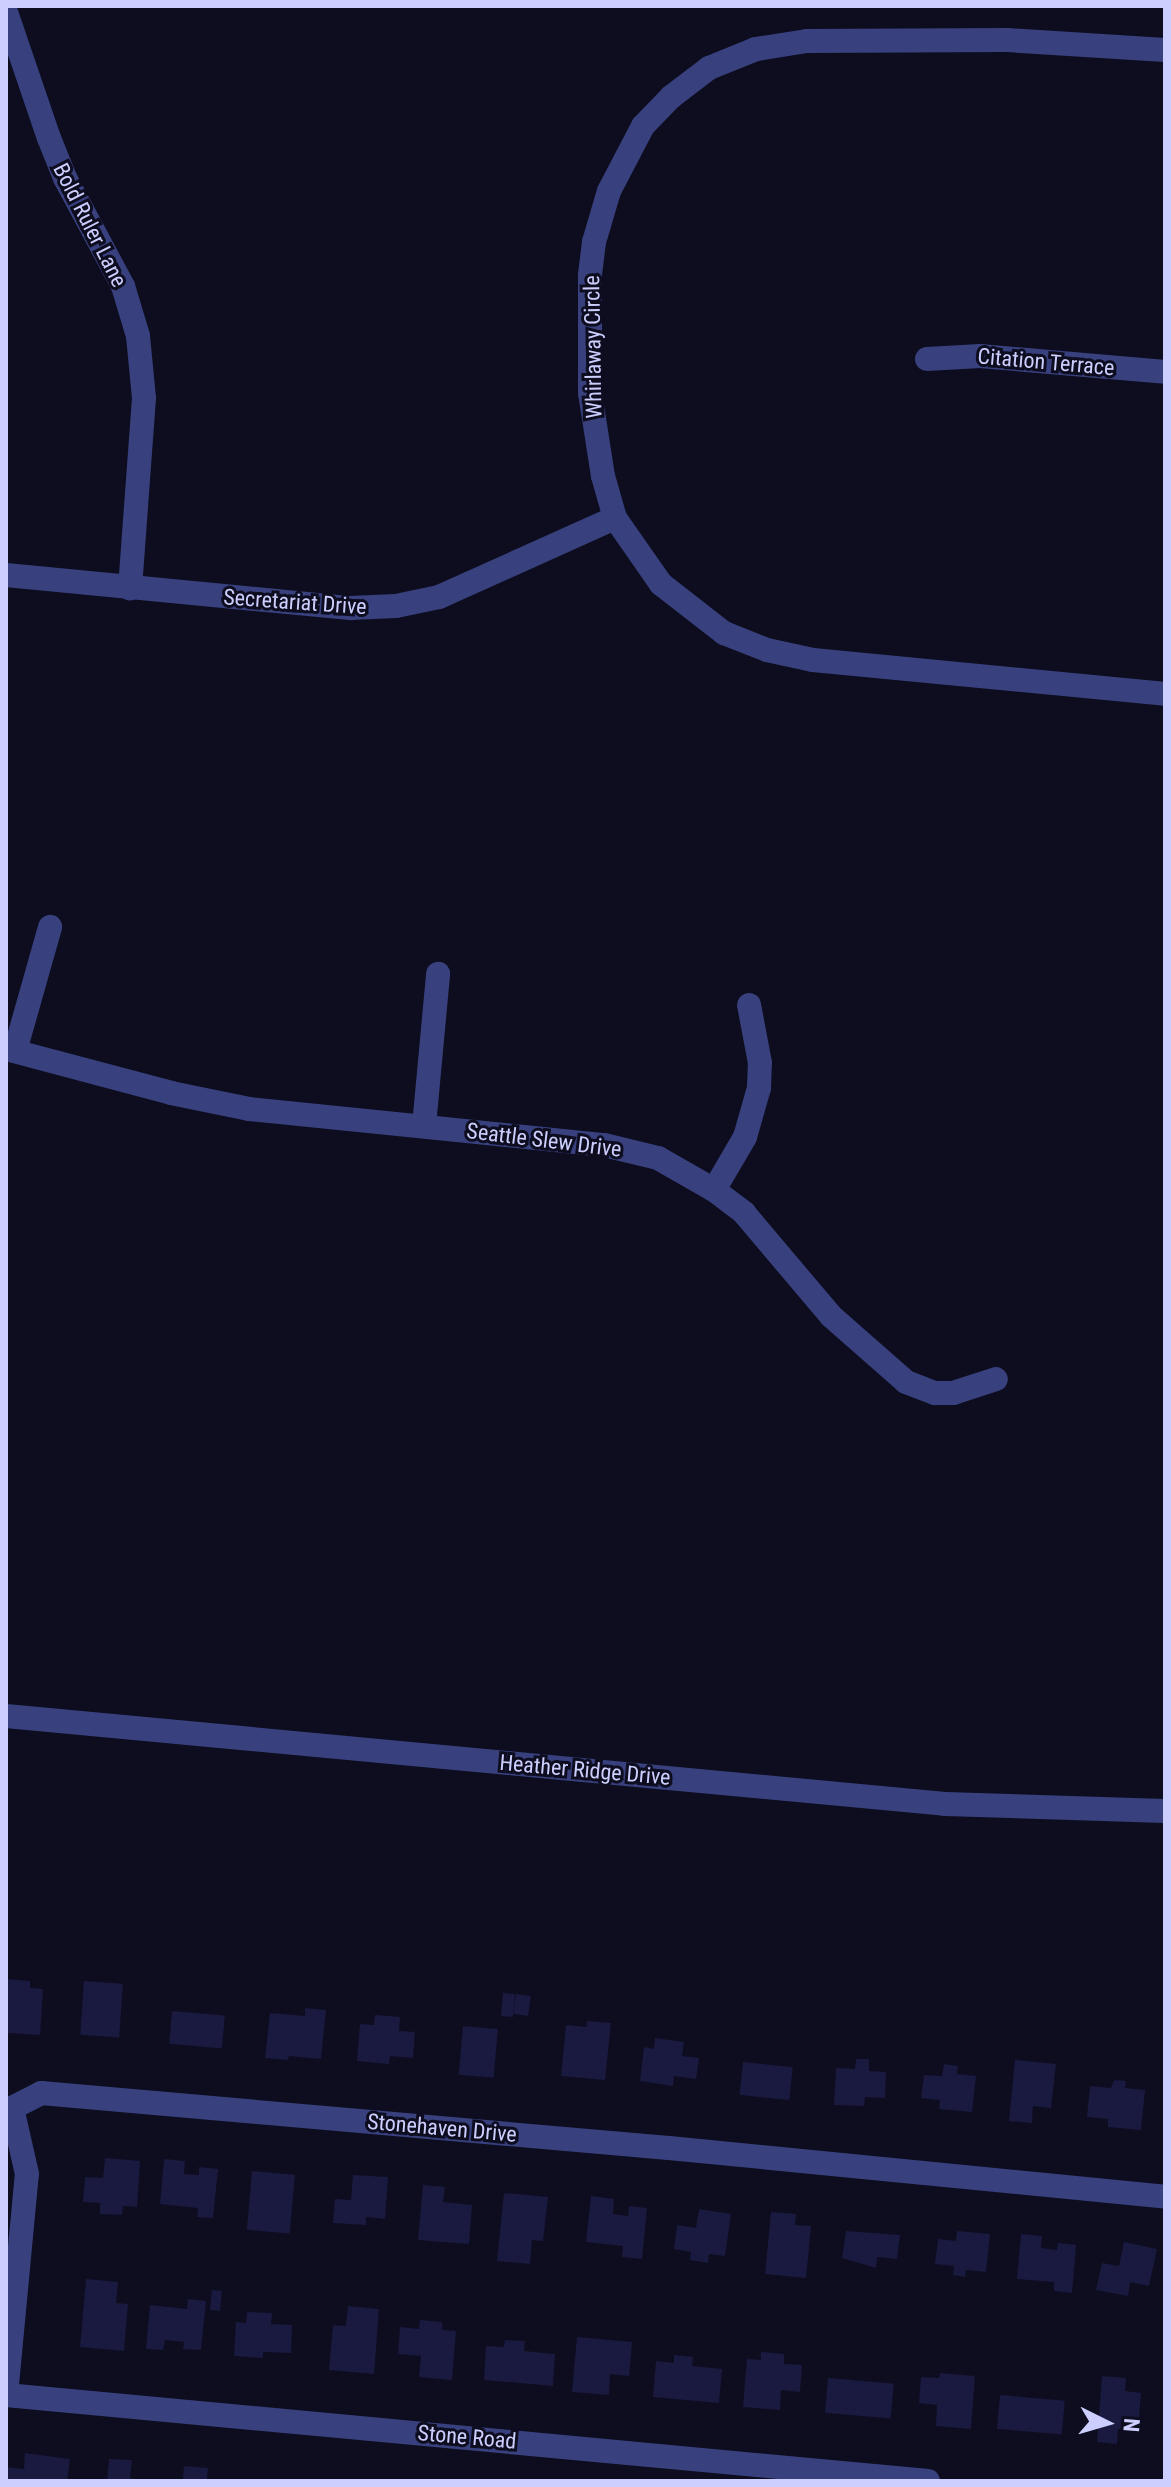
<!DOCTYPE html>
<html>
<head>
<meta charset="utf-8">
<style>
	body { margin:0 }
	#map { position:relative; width:1171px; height:2487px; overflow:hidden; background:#0d0d1f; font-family:"Roboto Condensed",sans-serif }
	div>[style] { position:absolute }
	.building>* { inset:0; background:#1a1940; transform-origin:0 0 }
	.minor>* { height:24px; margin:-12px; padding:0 12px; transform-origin:12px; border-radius:12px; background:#38417e }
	span { translate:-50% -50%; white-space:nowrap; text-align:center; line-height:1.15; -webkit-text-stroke:6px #0d0d1f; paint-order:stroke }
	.street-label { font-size:22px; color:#cccffe }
	.frame { position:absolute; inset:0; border:8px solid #cccffe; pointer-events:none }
	.north { position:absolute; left:1067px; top:2383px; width:80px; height:80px; -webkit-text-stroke:6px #0d0d1f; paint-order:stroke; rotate:95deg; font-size:22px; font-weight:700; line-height:32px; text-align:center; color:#cccffe }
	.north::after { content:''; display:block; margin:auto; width:28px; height:36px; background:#cccffe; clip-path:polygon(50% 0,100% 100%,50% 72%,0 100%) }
</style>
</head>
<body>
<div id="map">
	<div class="building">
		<div style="clip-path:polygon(7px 1979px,30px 1981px,30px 1988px,43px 1989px,40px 2035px,8px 2033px)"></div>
		<div style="left:84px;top:1981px;width:39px;height:54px;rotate:4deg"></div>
		<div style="left:503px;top:1993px;width:12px;height:23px;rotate:5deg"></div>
		<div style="left:516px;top:1994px;width:15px;height:20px;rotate:8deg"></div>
		<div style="clip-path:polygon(305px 2008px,326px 2010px,321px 2059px,289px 2056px,288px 2060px,265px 2058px,270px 2013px,305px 2016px)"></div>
		<div style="left:172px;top:2011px;width:53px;height:33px;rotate:5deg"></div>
		<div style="clip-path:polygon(375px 2015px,400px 2017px,399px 2031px,415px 2032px,413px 2058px,390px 2056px,389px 2064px,357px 2061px,360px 2024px,374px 2025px)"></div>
		<div style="clip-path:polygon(587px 2021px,611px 2023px,605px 2080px,561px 2076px,566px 2025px,587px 2027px)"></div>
		<div style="left:463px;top:2026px;width:35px;height:49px;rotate:5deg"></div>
		<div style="clip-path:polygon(655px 2038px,684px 2042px,682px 2056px,699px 2058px,696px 2079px,674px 2076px,673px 2086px,640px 2081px,644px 2047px,654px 2049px)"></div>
		<div style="clip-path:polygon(856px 2059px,869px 2059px,869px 2071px,886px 2072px,885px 2098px,865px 2097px,864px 2106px,834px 2105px,836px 2068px,855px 2069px)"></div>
		<div style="clip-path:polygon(1015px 2060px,1056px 2064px,1051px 2108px,1033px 2106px,1032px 2123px,1009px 2121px)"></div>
		<div style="left:743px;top:2062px;width:50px;height:33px;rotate:6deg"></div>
		<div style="clip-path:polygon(944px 2064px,958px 2066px,957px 2074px,976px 2076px,972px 2112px,939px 2109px,940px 2100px,921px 2098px,924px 2075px,942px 2076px)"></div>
		<div style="clip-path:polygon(1114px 2080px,1126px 2081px,1125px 2088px,1145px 2090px,1141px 2130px,1108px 2127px,1108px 2119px,1087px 2117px,1090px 2086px,1111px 2088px)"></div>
		<div style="clip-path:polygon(105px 2158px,140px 2161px,137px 2207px,123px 2206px,122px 2215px,100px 2214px,100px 2203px,83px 2202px,85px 2177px,103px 2178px)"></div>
		<div style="clip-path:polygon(164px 2159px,185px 2161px,184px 2174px,199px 2175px,199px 2167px,218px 2169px,213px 2218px,197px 2217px,198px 2208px,160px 2204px)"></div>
		<div style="left:252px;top:2171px;width:43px;height:59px;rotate:5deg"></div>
		<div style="clip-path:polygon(353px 2175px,388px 2177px,385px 2219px,366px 2217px,366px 2225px,333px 2223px,335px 2199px,351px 2200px)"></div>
		<div style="clip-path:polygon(423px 2185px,445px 2187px,443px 2202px,472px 2205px,469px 2244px,418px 2240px)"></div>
		<div style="clip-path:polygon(504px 2193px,548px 2197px,543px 2241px,532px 2240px,530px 2264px,497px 2261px)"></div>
		<div style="clip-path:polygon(591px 2196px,614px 2199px,613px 2214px,628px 2216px,629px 2206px,647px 2208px,642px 2259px,622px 2257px,623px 2246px,586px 2242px)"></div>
		<div style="clip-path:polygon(699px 2209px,731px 2214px,725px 2256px,709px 2254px,708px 2263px,690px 2260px,691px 2252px,674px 2249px,677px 2225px,696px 2228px)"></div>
		<div style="clip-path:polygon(771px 2212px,796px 2214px,795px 2225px,811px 2226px,806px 2278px,765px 2274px)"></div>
		<div style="clip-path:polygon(846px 2231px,900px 2235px,897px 2259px,877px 2257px,876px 2268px,842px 2258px)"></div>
		<div style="clip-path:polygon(957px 2231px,990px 2234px,986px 2272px,966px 2270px,965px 2277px,953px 2275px,954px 2266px,935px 2264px,938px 2239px,956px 2241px)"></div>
		<div style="clip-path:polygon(1021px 2234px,1042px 2236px,1041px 2248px,1057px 2250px,1058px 2243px,1076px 2245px,1072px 2293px,1054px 2291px,1054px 2282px,1017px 2279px)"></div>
		<div style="clip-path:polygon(1124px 2242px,1157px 2249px,1149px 2286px,1130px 2282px,1128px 2296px,1096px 2290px,1102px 2263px,1119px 2266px)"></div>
		<div style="clip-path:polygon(86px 2279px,118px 2282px,116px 2303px,128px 2304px,124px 2351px,80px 2347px)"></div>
		<div style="left:212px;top:2290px;width:10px;height:20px;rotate:6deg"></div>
		<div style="clip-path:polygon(188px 2299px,206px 2301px,201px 2350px,183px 2349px,184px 2342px,165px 2340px,163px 2350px,146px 2349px,150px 2305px,187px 2309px)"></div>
		<div style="clip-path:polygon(348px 2306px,379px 2309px,374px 2374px,329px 2370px,333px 2325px,346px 2326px)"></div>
		<div style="clip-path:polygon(247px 2312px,272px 2313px,271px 2324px,292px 2325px,291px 2353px,263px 2352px,263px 2358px,234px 2356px,236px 2322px,246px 2323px)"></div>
		<div style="clip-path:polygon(420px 2320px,442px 2322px,442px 2330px,456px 2331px,452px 2380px,419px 2377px,421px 2356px,398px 2354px,400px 2327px,419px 2329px)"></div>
		<div style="clip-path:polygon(577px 2337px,632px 2342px,629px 2376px,610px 2374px,609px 2395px,572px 2392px)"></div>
		<div style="clip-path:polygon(505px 2340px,525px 2341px,524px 2351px,555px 2354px,553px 2386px,484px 2380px,486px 2346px,504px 2347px)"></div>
		<div style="clip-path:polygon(761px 2352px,784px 2354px,784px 2364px,802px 2365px,800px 2392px,781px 2390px,780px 2410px,743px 2407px,747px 2359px,761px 2360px)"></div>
		<div style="clip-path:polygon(674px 2355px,693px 2357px,692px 2366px,722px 2369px,719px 2403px,653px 2397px,656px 2361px,674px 2363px)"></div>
		<div style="clip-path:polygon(940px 2373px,975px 2376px,971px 2429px,936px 2426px,937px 2405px,919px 2403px,921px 2377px,939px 2378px)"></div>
		<div style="clip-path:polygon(1102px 2376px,1126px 2378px,1125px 2391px,1141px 2393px,1138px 2431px,1118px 2429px,1117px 2444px,1097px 2442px)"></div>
		<div style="left:828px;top:2378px;width:66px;height:35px;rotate:5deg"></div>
		<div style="left:1000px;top:2395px;width:65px;height:34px;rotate:5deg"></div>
		<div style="clip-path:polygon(25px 2453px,70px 2459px,67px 2481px,6px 2481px,6px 2467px,24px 2469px)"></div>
		<div style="clip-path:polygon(109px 2459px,132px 2460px,130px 2478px,144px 2481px,107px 2481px)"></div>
		<div style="left:184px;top:2466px;width:24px;height:15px;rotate:5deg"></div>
	</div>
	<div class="minor">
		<div style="left:6px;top:12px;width:133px;rotate:71.2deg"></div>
		<div style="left:49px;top:138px;width:43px;rotate:68.2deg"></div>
		<div style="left:65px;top:178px;width:123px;rotate:61.8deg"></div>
		<div style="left:123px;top:286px;width:52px;rotate:73.3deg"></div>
		<div style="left:138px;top:336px;width:62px;rotate:84.5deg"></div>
		<div style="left:144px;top:398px;width:191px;rotate:94.2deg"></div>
		<div style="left:1165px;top:50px;width:158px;rotate:-176.4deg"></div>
		<div style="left:1007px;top:40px;width:200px;rotate:179.7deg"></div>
		<div style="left:807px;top:41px;width:52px;rotate:171.1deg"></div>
		<div style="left:756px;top:49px;width:51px;rotate:158deg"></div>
		<div style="left:709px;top:68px;width:48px;rotate:142.7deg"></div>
		<div style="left:671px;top:97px;width:40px;rotate:134deg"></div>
		<div style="left:643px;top:126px;width:73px;rotate:117.6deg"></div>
		<div style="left:609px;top:191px;width:53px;rotate:106.4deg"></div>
		<div style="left:594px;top:242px;width:34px;rotate:97deg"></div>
		<div style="left:590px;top:276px;width:117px;rotate:90deg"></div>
		<div style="left:590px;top:393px;width:84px;rotate:81.1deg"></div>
		<div style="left:603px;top:476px;width:44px;rotate:74.1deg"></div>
		<div style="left:615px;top:518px;width:80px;rotate:55.1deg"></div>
		<div style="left:661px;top:584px;width:80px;rotate:37.9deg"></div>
		<div style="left:724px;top:633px;width:46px;rotate:21.6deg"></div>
		<div style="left:767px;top:650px;width:47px;rotate:12.3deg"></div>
		<div style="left:813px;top:660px;width:354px;rotate:5.5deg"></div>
		<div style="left:927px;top:359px;width:53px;rotate:-3.2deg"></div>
		<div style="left:980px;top:356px;width:186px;rotate:4.9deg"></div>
		<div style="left:6px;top:575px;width:346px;rotate:5.5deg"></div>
		<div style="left:350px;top:608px;width:46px;rotate:-2.5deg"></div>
		<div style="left:396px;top:606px;width:44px;rotate:-11.8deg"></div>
		<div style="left:439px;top:597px;width:193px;rotate:-24.2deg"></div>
		<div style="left:6px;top:1049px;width:171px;rotate:14.9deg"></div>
		<div style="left:171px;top:1093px;width:80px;rotate:11.6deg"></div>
		<div style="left:249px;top:1109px;width:357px;rotate:5.8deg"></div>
		<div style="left:604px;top:1145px;width:56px;rotate:13.5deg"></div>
		<div style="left:658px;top:1158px;width:64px;rotate:29.7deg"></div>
		<div style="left:714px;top:1190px;width:38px;rotate:37deg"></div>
		<div style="left:744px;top:1213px;width:135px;rotate:49.8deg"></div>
		<div style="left:831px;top:1316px;width:100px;rotate:41.3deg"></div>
		<div style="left:906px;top:1382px;width:31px;rotate:21deg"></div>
		<div style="left:935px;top:1393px;width:18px"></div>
		<div style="left:953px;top:1393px;width:45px;rotate:-18deg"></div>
		<div style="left:15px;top:1051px;width:129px;rotate:-74.2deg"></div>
		<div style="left:424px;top:1126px;width:153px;rotate:-84.7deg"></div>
		<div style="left:714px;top:1190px;width:61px;rotate:-59.7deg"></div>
		<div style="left:745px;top:1137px;width:51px;rotate:-74.1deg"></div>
		<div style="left:759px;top:1088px;width:25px;rotate:-88deg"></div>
		<div style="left:760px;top:1063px;width:59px;rotate:-100.7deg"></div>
		<div style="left:6px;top:1716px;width:943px;rotate:5.35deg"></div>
		<div style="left:945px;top:1804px;width:220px;rotate:1.8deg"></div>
		<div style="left:6px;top:2395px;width:222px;rotate:-84.6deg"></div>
		<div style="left:27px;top:2174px;width:68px;rotate:-102.8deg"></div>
		<div style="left:12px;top:2108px;width:33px;rotate:-27deg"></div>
		<div style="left:41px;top:2093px;width:630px;rotate:5.01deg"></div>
		<div style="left:669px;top:2148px;width:498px;rotate:5.6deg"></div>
		<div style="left:6px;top:2395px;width:926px;rotate:5.33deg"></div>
	</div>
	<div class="street-label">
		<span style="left:90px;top:225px;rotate:63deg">Bold Ruler Lane</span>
		<span style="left:593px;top:347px;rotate:-91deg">Whirlaway Circle</span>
		<span style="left:1046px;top:362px;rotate:5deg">Citation Terrace</span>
		<span style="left:295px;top:602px;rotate:4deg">Secretariat Drive</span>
		<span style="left:544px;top:1140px;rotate:7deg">Seattle Slew Drive</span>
		<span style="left:585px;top:1770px;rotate:5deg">Heather Ridge Drive</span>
		<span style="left:442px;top:2128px;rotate:5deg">Stonehaven Drive</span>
		<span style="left:467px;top:2437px;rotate:5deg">Stone Road</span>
	</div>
	<div class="frame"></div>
	<div class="north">N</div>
</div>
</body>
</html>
